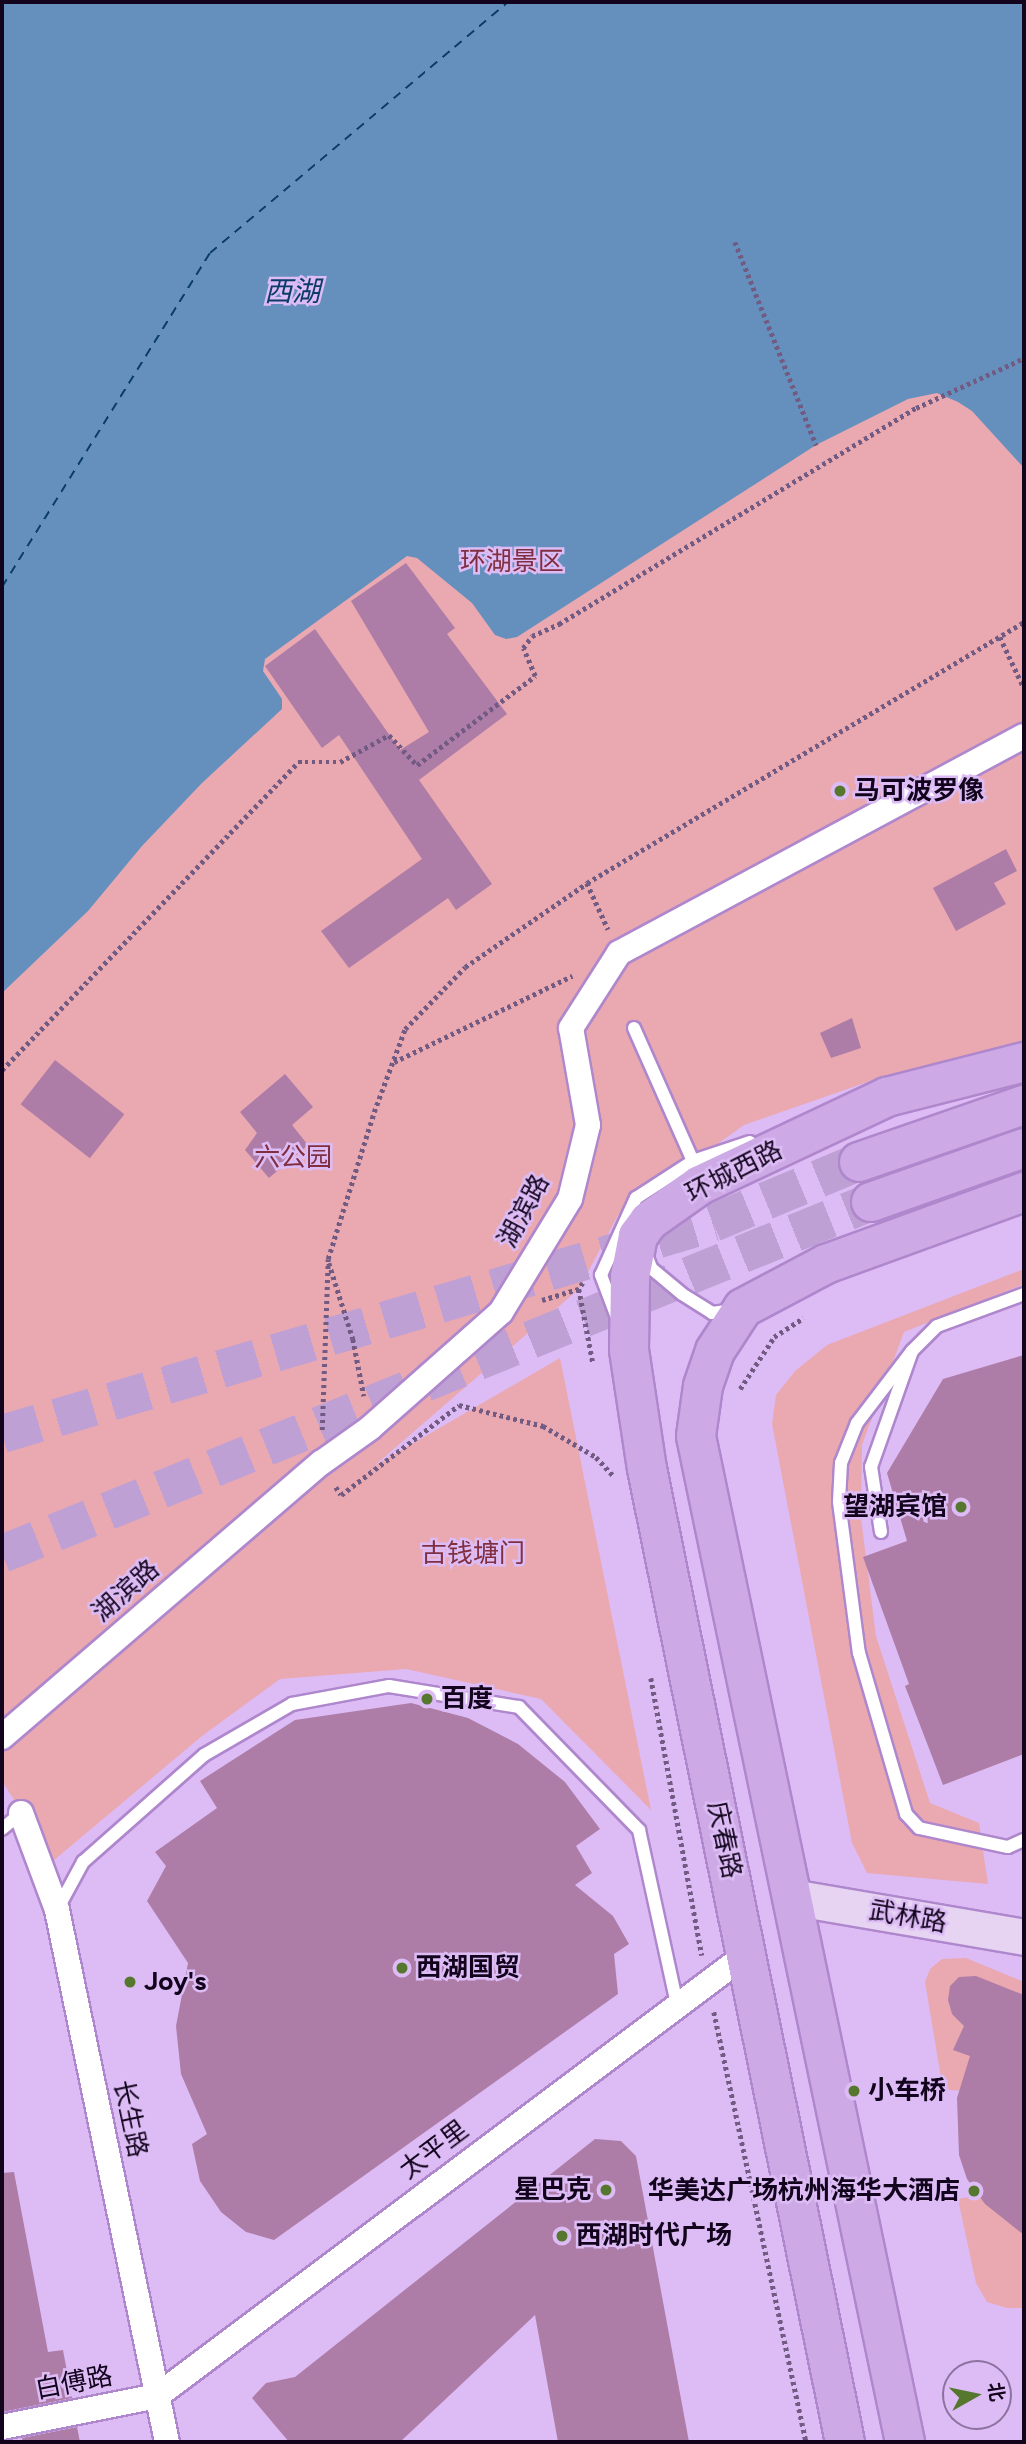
<!DOCTYPE html>
<html>
<head>
<meta charset="utf-8">
<style>
	body { margin:0 }
	#map { position:relative; width:1026px; height:2444px; overflow:hidden; background:#ddbcf6; font-family:Figtree,"Noto Sans SC",sans-serif }
	div>[style] { position:absolute }
	.green>* { inset:0; background:#eaa8b0 }
	.water>* { inset:0; background:#6590bd }
	.ferry>* { height:2px; margin-top:-1px; transform-origin:0; background:repeating-linear-gradient(90deg,#0a3c67 0 9px,transparent 0 16px) }
	.building>* { inset:0; background:#ad7da8; transform-origin:0 0 }
	.primary-tunnel>* { height:38px; margin-top:-19px; transform-origin:0; background:repeating-linear-gradient(90deg,#bfa0d5 0 38px,transparent 0 57px) }
	.path>* { height:4.5px; margin-top:-2.25px; transform-origin:0; background:repeating-linear-gradient(90deg,#725b83 0 3.5px,transparent 0 7px) }
	.roads { filter:drop-shadow(2px 0 #af87cc) drop-shadow(-2px 0 #af87cc) drop-shadow(0 2px #af87cc) drop-shadow(0 -2px #af87cc) }
	.lane>* { height:12px; margin:-6px; padding:0 6px; transform-origin:6px; border-radius:6px; background:#fff }
	.street>* { height:24px; margin:-12px; padding:0 12px; transform-origin:12px; border-radius:12px; background:#fff }
	.secondary>* { height:35px; margin:-17.5px; padding:0 17.5px; transform-origin:17.5px; border-radius:17.5px; background:#e6d4f2 }
	.primary>* { height:38px; margin:-19px; padding:0 19px; transform-origin:19px; border-radius:19px; background:#cdaae5 }
	.dots>* { width:19px; height:19px; translate:-50% -50%; box-sizing:border-box; border:4px solid #ddbcf6; border-radius:50% }
	span { translate:-50% -50%; white-space:nowrap; text-align:center; line-height:1.15; -webkit-text-stroke:5px #ddbcf6; paint-order:stroke }
	.park-label { font-size:26px; color:#802f40 }
	.poi-label { font-size:26px; color:#12041c; font-weight:700 }
	.left { translate:0 -50%; text-align:left }
	.right { translate:-100% -50%; text-align:right }
	.street-label { font-size:26px; color:#12041c }
	.water-label { font-size:28px; color:#0a3c67; font-style:italic }
	.frame { position:absolute; inset:0; border:4px solid #12041c; pointer-events:none }
	.north { position:absolute; left:942px; top:2360px; width:70px; height:70px; box-sizing:border-box; background:#ddbcf6; border:2px solid #8c729f; border-radius:50%; rotate:81deg; font-size:19px; font-weight:700; line-height:28px; text-align:center; color:#12041c }
	.north::after { content:''; display:block; margin:auto; width:24px; height:32px; background:#56772e; clip-path:polygon(50% 0,100% 100%,50% 72%,0 100%) }
</style>
</head>
<body>
<div id="map">
	<div class="green">
		<div style="clip-path:polygon(2px 2px,1024px 2px,1024px 1045px,879px 1078px,744px 1125px,618px 1215px,579px 1289px,374px 1466px,560px 1358px,651px 1810px,541px 1699px,406px 1669px,280px 1679px,202px 1736px,53px 1861px,2px 1781px)"></div>
		<div style="clip-path:polygon(1024px 1269px,1024px 1284px,904px 1332px,862px 1445px,861px 1518px,876px 1636px,930px 1803px,979px 1823px,988px 1884px,867px 1873px,852px 1843px,772px 1424px,776px 1395px,795px 1371px,827px 1345px)"></div>
		<div style="clip-path:polygon(966px 1958px,1024px 1982px,1024px 2308px,1007px 2308px,987px 2302px,976px 2283px,958px 2199px,996px 2191px,977px 2091px,943px 2090px,925px 1982px,930px 1969px,942px 1959px)"></div>
	</div>
	<div class="water">
		<div style="clip-path:polygon(2px 2px,1024px 2px,1024px 468px,972px 411px,958px 402px,937px 393px,908px 399px,816px 445px,517px 637px,506px 639px,495px 635px,472px 603px,417px 558px,407px 556px,265px 659px,263px 671px,282px 699px,282px 709px,202px 783px,142px 846px,88px 911px,2px 993px)"></div>
	</div>
	<div class="ferry">
		<div style="left:2px;top:587px;width:393px;rotate:-58.1deg"></div>
		<div style="left:210px;top:253px;width:390px;rotate:-40.1deg"></div>
	</div>
	<div class="building">
		<div style="clip-path:polygon(406px 563px,455px 628px,447px 634px,507px 714px,419px 780px,492px 884px,456px 910px,448px 898px,349px 968px,321px 931px,422px 859px,339px 735px,322px 748px,265px 666px,315px 629px,400px 750px,429px 732px,351px 601px)"></div>
		<div style="clip-path:polygon(1006px 849px,1017px 871px,994px 883px,1006px 904px,956px 931px,933px 888px)"></div>
		<div style="clip-path:polygon(852px 1018px,861px 1048px,831px 1058px,820px 1033px)"></div>
		<div style="left:55px;top:1060px;width:88px;height:56px;rotate:38deg"></div>
		<div style="clip-path:polygon(285px 1074px,313px 1107px,292px 1125px,308px 1145px,269px 1178px,245px 1150px,257px 1133px,240px 1112px)"></div>
		<div style="clip-path:polygon(1024px 1355px,1024px 1754px,943px 1785px,905px 1686px,909px 1684px,863px 1557px,907px 1541px,887px 1473px,943px 1379px)"></div>
		<div style="clip-path:polygon(411px 1703px,468px 1718px,518px 1744px,565px 1782px,600px 1829px,576px 1846px,592px 1873px,575px 1885px,613px 1916px,629px 1944px,614px 1954px,618px 1994px,274px 2240px,246px 2232px,221px 2212px,200px 2181px,192px 2144px,207px 2134px,181px 2074px,176px 2026px,188px 1963px,147px 1901px,166px 1866px,155px 1852px,217px 1808px,200px 1781px,295px 1720px)"></div>
		<div style="clip-path:polygon(976px 1976px,1024px 1995px,1024px 2235px,985px 2204px,967px 2179px,959px 2155px,957px 2098px,970px 2056px,953px 2050px,964px 2026px,952px 2014px,948px 2000px,950px 1986px,959px 1977px)"></div>
		<div style="clip-path:polygon(595px 2139px,621px 2141px,636px 2156px,689px 2442px,558px 2442px,535px 2315px,400px 2442px,289px 2442px,252px 2398px,266px 2383px,295px 2377px)"></div>
		<div style="clip-path:polygon(14px 2172px,48px 2352px,63px 2350px,72px 2398px,2px 2412px,2px 2173px)"></div>
		<div style="clip-path:polygon(77px 2427px,80px 2442px,23px 2442px,22px 2438px)"></div>
	</div>
	<div class="primary-tunnel">
		<div style="left:2px;top:1434px;width:742px;rotate:-16.53deg"></div>
		<div style="left:713px;top:1223px;width:158px;rotate:-22.7deg"></div>
		<div style="left:2px;top:1554px;width:938px;rotate:-22.05deg"></div>
	</div>
	<div class="path">
		<div style="left:735px;top:242px;width:219px;rotate:68.2deg"></div>
		<div style="left:1000px;top:637px;width:56px;rotate:64.8deg"></div>
		<div style="left:587px;top:883px;width:51px;rotate:65.5deg"></div>
		<div style="left:394px;top:1062px;width:198px;rotate:-25.8deg"></div>
		<div style="left:2px;top:1070px;width:427px;rotate:-46.1deg"></div>
		<div style="left:298px;top:762px;width:42px"></div>
		<div style="left:340px;top:762px;width:56px;rotate:-28.9deg"></div>
		<div style="left:389px;top:735px;width:41px;rotate:47deg"></div>
		<div style="left:417px;top:765px;width:148px;rotate:-37deg"></div>
		<div style="left:535px;top:676px;width:30px;rotate:-113deg"></div>
		<div style="left:523px;top:648px;width:15px;rotate:-53deg"></div>
		<div style="left:532px;top:636px;width:30px;rotate:-24deg"></div>
		<div style="left:559px;top:624px;width:417px;rotate:-31.2deg"></div>
		<div style="left:916px;top:408px;width:119px;rotate:-24.8deg"></div>
		<div style="left:329px;top:1263px;width:80px;rotate:72.5deg"></div>
		<div style="left:353px;top:1339px;width:58px;rotate:79.1deg"></div>
		<div style="left:583px;top:1283px;width:7px;rotate:124deg"></div>
		<div style="left:579px;top:1289px;width:75px;rotate:79.3deg"></div>
		<div style="left:542px;top:1300px;width:39px;rotate:-17deg"></div>
		<div style="left:740px;top:1389px;width:62px;rotate:-56.8deg"></div>
		<div style="left:774px;top:1337px;width:35px;rotate:-33deg"></div>
		<div style="left:322px;top:1430px;width:171px;rotate:-88deg"></div>
		<div style="left:328px;top:1259px;width:154px;rotate:-72.6deg"></div>
		<div style="left:374px;top:1112px;width:89px;rotate:-69.5deg"></div>
		<div style="left:405px;top:1029px;width:86px;rotate:-45.9deg"></div>
		<div style="left:465px;top:967px;width:148px;rotate:-34.5deg"></div>
		<div style="left:587px;top:883px;width:509px;rotate:-30.85deg"></div>
		<div style="left:336px;top:1487px;width:9px;rotate:58deg"></div>
		<div style="left:341px;top:1495px;width:148px;rotate:-37.3deg"></div>
		<div style="left:459px;top:1405px;width:87px;rotate:14deg"></div>
		<div style="left:543px;top:1426px;width:61px;rotate:30.3deg"></div>
		<div style="left:596px;top:1457px;width:25px;rotate:47deg"></div>
		<div style="left:651px;top:1678px;width:282px;rotate:79.6deg"></div>
		<div style="left:714px;top:2012px;width:440px;rotate:77.9deg"></div>
	</div>
	<div class="roads">
		<div class="lane">
			<div style="left:634px;top:1028px;width:145px;rotate:66.1deg"></div>
			<div style="left:645px;top:1252px;width:17px;rotate:69deg"></div>
			<div style="left:651px;top:1268px;width:40px;rotate:40deg"></div>
			<div style="left:682px;top:1294px;width:36px;rotate:32deg"></div>
			<div style="left:712px;top:1313px;width:22px;rotate:-8deg"></div>
			<div style="left:616px;top:1315px;width:43px;rotate:-110.6deg"></div>
			<div style="left:601px;top:1275px;width:85px;rotate:-65.6deg"></div>
			<div style="left:636px;top:1198px;width:68px;rotate:-33deg"></div>
			<div style="left:693px;top:1161px;width:60px;rotate:-18.4deg"></div>
			<div style="left:912px;top:1351px;width:91px;rotate:127.4deg"></div>
			<div style="left:857px;top:1423px;width:43px;rotate:111.8deg"></div>
			<div style="left:841px;top:1463px;width:39px;rotate:93deg"></div>
			<div style="left:839px;top:1502px;width:152px;rotate:82.5deg"></div>
			<div style="left:859px;top:1653px;width:168px;rotate:73.7deg"></div>
			<div style="left:906px;top:1814px;width:19px;rotate:47deg"></div>
			<div style="left:919px;top:1828px;width:91px;rotate:12.1deg"></div>
			<div style="left:1008px;top:1847px;width:17px;rotate:-24deg"></div>
			<div style="left:881px;top:1532px;width:66px;rotate:-98.7deg"></div>
			<div style="left:871px;top:1467px;width:123px;rotate:-70.5deg"></div>
			<div style="left:912px;top:1351px;width:35px;rotate:-45deg"></div>
			<div style="left:937px;top:1326px;width:93px;rotate:-20.2deg"></div>
			<div style="left:2px;top:1829px;width:25px;rotate:-40deg"></div>
			<div style="left:57px;top:1910px;width:55px;rotate:-61.6deg"></div>
			<div style="left:83px;top:1862px;width:162px;rotate:-41.5deg"></div>
			<div style="left:204px;top:1755px;width:102px;rotate:-30.1deg"></div>
			<div style="left:292px;top:1704px;width:99px;rotate:-10.5deg"></div>
			<div style="left:389px;top:1686px;width:132px;rotate:9.2deg"></div>
			<div style="left:519px;top:1707px;width:172px;rotate:45.7deg"></div>
			<div style="left:639px;top:1830px;width:179px;rotate:77.7deg"></div>
		</div>
		<div class="street">
			<div style="left:2px;top:1737px;width:421px;rotate:-40.7deg"></div>
			<div style="left:321px;top:1463px;width:60px;rotate:-35.5deg"></div>
			<div style="left:370px;top:1428px;width:175px;rotate:-41.5deg"></div>
			<div style="left:501px;top:1312px;width:132px;rotate:-58.6deg"></div>
			<div style="left:570px;top:1199px;width:76px;rotate:-76.3deg"></div>
			<div style="left:588px;top:1125px;width:98px;rotate:-99.9deg"></div>
			<div style="left:571px;top:1028px;width:89px;rotate:-57.4deg"></div>
			<div style="left:619px;top:953px;width:459px;rotate:-28.2deg"></div>
			<div style="left:21px;top:1813px;width:103px;rotate:69.6deg"></div>
			<div style="left:57px;top:1910px;width:543px;rotate:78.32deg"></div>
			<div style="left:2px;top:2427px;width:158px;rotate:-11.3deg"></div>
			<div style="left:157px;top:2396px;width:739px;rotate:-36.85deg"></div>
		</div>
		<div class="secondary">
			<div style="left:791px;top:1897px;width:236px;rotate:9.7deg"></div>
		</div>
		<div class="primary">
			<div style="left:859px;top:1162px;width:175px;rotate:-19.1deg"></div>
			<div style="left:871px;top:1202px;width:162px;rotate:-19.4deg"></div>
			<div style="left:845px;top:2442px;width:993px;rotate:-101.5deg"></div>
			<div style="left:647px;top:1469px;width:120px;rotate:-98.6deg"></div>
			<div style="left:629px;top:1350px;width:73px;rotate:-89.2deg"></div>
			<div style="left:630px;top:1277px;width:42px;rotate:-79deg"></div>
			<div style="left:638px;top:1236px;width:19px;rotate:-54deg"></div>
			<div style="left:649px;top:1221px;width:62px;rotate:-35.2deg"></div>
			<div style="left:700px;top:1185px;width:207px;rotate:-25.2deg"></div>
			<div style="left:887px;top:1097px;width:141px;rotate:-14.3deg"></div>
			<div style="left:905px;top:2442px;width:1027px;rotate:-101.74deg"></div>
			<div style="left:696px;top:1436px;width:50px;rotate:-82deg"></div>
			<div style="left:703px;top:1386px;width:37px;rotate:-71deg"></div>
			<div style="left:715px;top:1351px;width:51px;rotate:-56.9deg"></div>
			<div style="left:743px;top:1308px;width:94px;rotate:-27.9deg"></div>
			<div style="left:826px;top:1264px;width:211px;rotate:-20deg"></div>
		</div>
	</div>
	<div class="dots">
		<div style="left:840px;top:791px;background:#56772e"></div>
		<div style="left:961px;top:1507px;background:#56772e"></div>
		<div style="left:427px;top:1699px;background:#56772e"></div>
		<div style="left:402px;top:1968px;background:#56772e"></div>
		<div style="left:130px;top:1982px;background:#56772e"></div>
		<div style="left:854px;top:2091px;background:#56772e"></div>
		<div style="left:606px;top:2190px;background:#56772e"></div>
		<div style="left:974px;top:2191px;background:#56772e"></div>
		<div style="left:562px;top:2236px;background:#56772e"></div>
	</div>
	<div class="park-label">
		<span style="left:512px;top:562px">环湖景区</span>
		<span style="left:293px;top:1158px">六公园</span>
		<span style="left:473px;top:1554px">古钱塘门</span>
	</div>
	<div class="poi-label">
		<span class="left" style="left:854px;top:791px">马可波罗像</span>
		<span class="right" style="left:947px;top:1507px">望湖宾馆</span>
		<span class="left" style="left:441px;top:1699px">百度</span>
		<span class="left" style="left:416px;top:1968px">西湖国贸</span>
		<span class="left" style="left:144px;top:1982px">Joy's</span>
		<span class="left" style="left:868px;top:2091px">小车桥</span>
		<span class="right" style="left:592px;top:2190px">星巴克</span>
		<span class="right" style="left:960px;top:2191px">华美达广场杭州海华大酒店</span>
		<span class="left" style="left:576px;top:2236px">西湖时代广场</span>
	</div>
	<div class="street-label">
		<span style="left:734px;top:1172px;rotate:-27deg">环城西路</span>
		<span style="left:524px;top:1211px;rotate:-62deg">湖滨路</span>
		<span style="left:126px;top:1591px;rotate:-41deg">湖滨路</span>
		<span style="left:724px;top:1840px;rotate:78deg">庆春路</span>
		<span style="left:908px;top:1917px;rotate:10deg">武林路</span>
		<span style="left:130px;top:2119px;rotate:78deg">长生路</span>
		<span style="left:434px;top:2150px;rotate:-37deg">太平里</span>
		<span style="left:74px;top:2383px;rotate:-11deg">白傅路</span>
	</div>
	<div class="water-label">
		<span style="left:292px;top:291px">西湖</span>
	</div>
	<div class="frame"></div>
	<div class="north">北</div>
</div>
</body>
</html>
